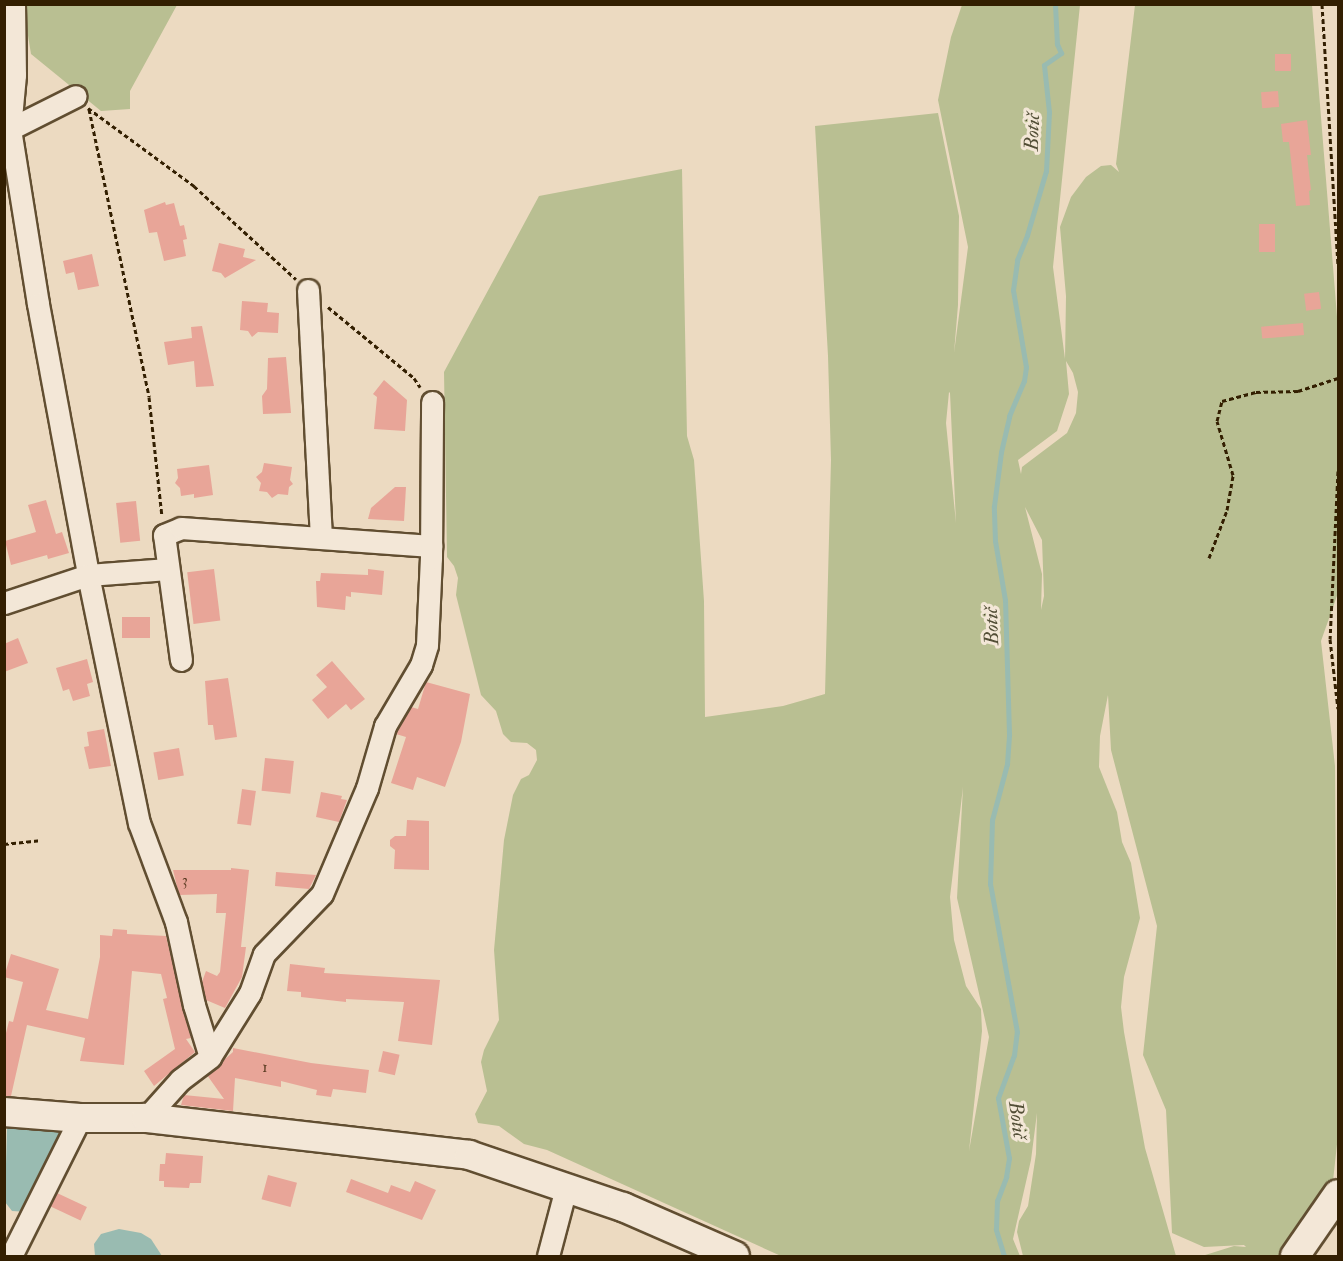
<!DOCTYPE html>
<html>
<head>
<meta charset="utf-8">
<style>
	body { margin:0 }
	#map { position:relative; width:1343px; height:1261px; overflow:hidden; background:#ecdac1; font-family:"IM FELL Double Pica",serif }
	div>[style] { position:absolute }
	.green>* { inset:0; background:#b9bf92 }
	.water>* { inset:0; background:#99bbb1 }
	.stream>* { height:5px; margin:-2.5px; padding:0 2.5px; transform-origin:2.5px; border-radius:2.5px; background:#99bbb1 }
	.building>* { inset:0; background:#e8a598; transform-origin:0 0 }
	.path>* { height:3px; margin-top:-1.5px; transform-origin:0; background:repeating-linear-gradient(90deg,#331f01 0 4.5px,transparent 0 7.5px) }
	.roads { filter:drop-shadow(2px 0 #614e31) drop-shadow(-2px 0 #614e31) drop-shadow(0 2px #614e31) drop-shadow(0 -2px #614e31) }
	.street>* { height:21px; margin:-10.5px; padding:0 10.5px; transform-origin:10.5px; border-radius:10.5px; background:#f3e7d7 }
	.secondary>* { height:28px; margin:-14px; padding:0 14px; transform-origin:14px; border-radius:14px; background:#f3e7d7 }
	span { translate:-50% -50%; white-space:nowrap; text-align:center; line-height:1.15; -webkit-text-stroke:6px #f3e7d7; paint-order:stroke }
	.number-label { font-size:15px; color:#604027 }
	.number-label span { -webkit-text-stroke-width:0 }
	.water-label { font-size:20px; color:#524e36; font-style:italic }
	.frame { position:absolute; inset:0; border:6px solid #331f01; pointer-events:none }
</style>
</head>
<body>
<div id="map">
	<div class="green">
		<div style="clip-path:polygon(23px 5px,177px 5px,130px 91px,130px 109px,101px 111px,31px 54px)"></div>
		<div style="clip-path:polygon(evenodd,962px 5px,1080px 5px,1053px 267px,1065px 359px,1066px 296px,1060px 227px,1071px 197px,1086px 177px,1101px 166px,1111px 165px,1119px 172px,1116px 164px,1135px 5px,1312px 5px,1338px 329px,1338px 593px,1321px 641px,1335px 766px,1338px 1135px,1333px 1181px,1278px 1256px,1202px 1256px,1234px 1246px,1246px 1247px,1244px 1245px,1204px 1247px,1172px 1233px,1166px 1110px,1143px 1055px,1157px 926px,1111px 750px,1108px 695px,1100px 736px,1099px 767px,1117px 812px,1122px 842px,1131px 863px,1140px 918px,1124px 977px,1121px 1007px,1124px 1032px,1145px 1148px,1176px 1256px,1023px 1256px,1017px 1232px,1019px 1221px,1028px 1206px,1036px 1154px,1037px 1113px,1031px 1160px,1013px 1239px,1020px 1256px,781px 1256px,547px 1150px,524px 1144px,499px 1126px,478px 1123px,475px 1114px,487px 1091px,481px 1062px,484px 1050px,499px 1020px,494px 950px,504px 840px,513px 795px,521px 779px,529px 775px,537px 760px,536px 750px,527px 743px,511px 742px,503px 734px,496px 711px,481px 695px,456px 595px,458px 578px,454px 566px,447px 557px,444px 372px,539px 196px,682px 169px,687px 436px,694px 460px,704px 601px,705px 717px,783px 706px,825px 694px,831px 460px,828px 356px,815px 126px,938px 113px,959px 216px,958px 305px,954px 353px,968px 247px,938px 100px,951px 37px,962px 5px,1066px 361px,1073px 373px,1078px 392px,1076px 413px,1067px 433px,1022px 467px,1021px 474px,1018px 460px,1057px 431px,1069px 394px,1066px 361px,962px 5px,949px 392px,950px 393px,956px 523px,946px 423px,949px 392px,962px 5px,1025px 507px,1042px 540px,1044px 596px,1041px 610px,1042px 574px,1025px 507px,962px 5px,963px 787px,957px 898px,989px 1037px,969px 1151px,982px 1031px,981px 1009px,966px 986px,954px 940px,950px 897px,963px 787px)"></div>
	</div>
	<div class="water">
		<div style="clip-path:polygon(7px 1126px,30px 1130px,59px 1129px,64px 1137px,28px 1212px,12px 1211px,5px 1202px)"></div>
		<div style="clip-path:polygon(119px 1229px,141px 1233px,151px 1239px,162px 1256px,95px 1256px,94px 1244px,101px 1234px)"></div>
	</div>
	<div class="stream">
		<div style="left:1004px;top:1256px;width:28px;rotate:-107deg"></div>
		<div style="left:996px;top:1229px;width:28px;rotate:-88deg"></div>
		<div style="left:997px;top:1201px;width:26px;rotate:-69deg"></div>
		<div style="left:1006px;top:1177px;width:19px;rotate:-81deg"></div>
		<div style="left:1009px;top:1158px;width:61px;rotate:-100.4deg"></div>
		<div style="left:998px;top:1098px;width:46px;rotate:-69.6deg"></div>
		<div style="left:1014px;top:1055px;width:23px;rotate:-83deg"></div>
		<div style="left:1017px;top:1032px;width:150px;rotate:-100.3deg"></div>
		<div style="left:990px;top:884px;width:64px;rotate:-88.2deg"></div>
		<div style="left:992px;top:820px;width:58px;rotate:-75deg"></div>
		<div style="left:1007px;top:764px;width:30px;rotate:-86deg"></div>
		<div style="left:1009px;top:734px;width:134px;rotate:-91.7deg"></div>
		<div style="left:1005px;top:600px;width:60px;rotate:-99.6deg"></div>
		<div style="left:995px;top:541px;width:35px;rotate:-92deg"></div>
		<div style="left:994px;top:506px;width:54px;rotate:-82.6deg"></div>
		<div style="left:1001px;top:452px;width:37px;rotate:-77deg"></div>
		<div style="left:1009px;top:416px;width:38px;rotate:-67deg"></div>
		<div style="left:1024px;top:381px;width:14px;rotate:-82deg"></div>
		<div style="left:1026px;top:367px;width:78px;rotate:-99.6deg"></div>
		<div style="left:1013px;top:290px;width:30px;rotate:-82deg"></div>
		<div style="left:1017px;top:260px;width:27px;rotate:-68deg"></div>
		<div style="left:1027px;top:235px;width:67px;rotate:-73.5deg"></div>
		<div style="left:1046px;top:171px;width:59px;rotate:-87.1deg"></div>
		<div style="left:1049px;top:112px;width:47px;rotate:-96.1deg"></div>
		<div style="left:1044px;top:65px;width:21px;rotate:-35deg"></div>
		<div style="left:1061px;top:53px;width:10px;rotate:-114deg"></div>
		<div style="left:1057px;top:44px;width:40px;rotate:-92.9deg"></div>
	</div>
	<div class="building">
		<div style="left:1275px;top:54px;width:16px;height:17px"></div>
		<div style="left:1278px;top:91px;width:16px;height:17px;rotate:86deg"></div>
		<div style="clip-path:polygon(1307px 120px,1311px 155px,1307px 155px,1311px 190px,1309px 191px,1310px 205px,1296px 206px,1289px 142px,1283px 142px,1281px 124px)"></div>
		<div style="clip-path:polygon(165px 202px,166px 205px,174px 203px,180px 226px,184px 225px,187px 239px,183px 240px,186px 256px,164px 261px,157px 232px,149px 233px,144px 210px)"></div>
		<div style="left:1259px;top:224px;width:16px;height:28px"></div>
		<div style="clip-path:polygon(219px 243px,245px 249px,243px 257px,256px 260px,225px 278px,221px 273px,212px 271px)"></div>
		<div style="clip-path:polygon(92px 254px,99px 286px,78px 290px,74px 272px,66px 274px,63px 261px)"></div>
		<div style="left:1319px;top:292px;width:17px;height:15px;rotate:83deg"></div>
		<div style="clip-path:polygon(242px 301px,268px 303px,267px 312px,279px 313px,278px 333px,258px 332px,252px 337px,248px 331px,240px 330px)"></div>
		<div style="left:1303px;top:323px;width:12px;height:42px;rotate:85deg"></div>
		<div style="clip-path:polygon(202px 326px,214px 386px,196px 387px,194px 361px,168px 365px,164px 342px,192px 338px,191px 327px)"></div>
		<div style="clip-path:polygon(286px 357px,291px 413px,263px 414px,262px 396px,267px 389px,268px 358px)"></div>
		<div style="clip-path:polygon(384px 380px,407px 400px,405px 431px,374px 429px,377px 397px,373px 394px)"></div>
		<div style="clip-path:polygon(264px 463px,292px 467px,290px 480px,293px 484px,289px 487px,288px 495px,278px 494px,272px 498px,267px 492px,259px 491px,261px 483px,256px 477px,262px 472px)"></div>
		<div style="clip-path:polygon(209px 465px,213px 495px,194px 498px,194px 494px,181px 496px,180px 488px,175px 483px,178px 478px,177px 469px)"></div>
		<div style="clip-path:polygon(395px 487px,406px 487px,404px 521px,368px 519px,371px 508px)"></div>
		<div style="clip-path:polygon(46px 500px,56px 534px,62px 532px,69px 553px,48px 559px,47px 555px,11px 565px,5px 541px,36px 532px,28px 505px)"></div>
		<div style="left:136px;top:501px;width:40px;height:20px;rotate:84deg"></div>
		<div style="left:214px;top:569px;width:52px;height:27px;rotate:83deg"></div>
		<div style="clip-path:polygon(368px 569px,384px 571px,382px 595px,351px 592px,351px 597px,346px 596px,345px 610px,317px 607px,316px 581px,320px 581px,321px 573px,368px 575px)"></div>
		<div style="left:150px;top:617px;width:21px;height:28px;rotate:90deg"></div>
		<div style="clip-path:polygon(18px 638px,28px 663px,4px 672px,4px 644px)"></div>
		<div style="clip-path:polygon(87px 659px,93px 682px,87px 684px,90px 696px,73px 701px,69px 689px,63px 691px,56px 668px)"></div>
		<div style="clip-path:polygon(332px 661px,365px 699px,351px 710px,346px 704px,328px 719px,312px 700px,327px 687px,316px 675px)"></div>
		<div style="clip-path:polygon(228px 678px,237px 737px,215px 740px,213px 725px,208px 725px,205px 681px)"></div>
		<div style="clip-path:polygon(426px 682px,470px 694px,461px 742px,445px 787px,417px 777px,413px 790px,391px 783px,406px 737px,396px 734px,411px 707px,418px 709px)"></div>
		<div style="clip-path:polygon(104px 729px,111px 766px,89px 769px,84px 747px,89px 746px,87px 732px)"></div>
		<div style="left:179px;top:748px;width:28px;height:26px;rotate:80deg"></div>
		<div style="left:265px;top:758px;width:29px;height:33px;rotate:6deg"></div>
		<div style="left:242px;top:789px;width:14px;height:35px;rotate:8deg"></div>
		<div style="clip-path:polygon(321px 792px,342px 796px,341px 799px,347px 800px,339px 822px,316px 817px)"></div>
		<div style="clip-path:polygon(407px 820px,429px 821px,429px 870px,394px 869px,395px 850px,390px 846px,390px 840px,395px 836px,406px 836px)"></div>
		<div style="clip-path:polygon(231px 868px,249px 870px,241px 947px,246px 947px,242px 977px,225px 1008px,206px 1000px,202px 982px,206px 971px,217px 976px,220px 972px,226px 913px,216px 913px,217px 894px,179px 895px,173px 870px,231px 870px)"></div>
		<div style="clip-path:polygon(276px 872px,316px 875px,309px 889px,275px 886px)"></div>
		<div style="clip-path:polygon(113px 929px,127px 930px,127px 934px,166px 936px,191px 1038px,186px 1039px,195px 1052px,154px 1086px,144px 1071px,175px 1049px,163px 999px,167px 998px,161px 974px,132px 971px,124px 1065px,80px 1061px,85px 1038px,27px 1025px,11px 1096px,4px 1096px,4px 1041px,9px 1021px,13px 1022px,23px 982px,4px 977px,11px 954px,59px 969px,46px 1010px,88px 1019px,100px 957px,100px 935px,112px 936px)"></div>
		<div style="clip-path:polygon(290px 964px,325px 968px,324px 973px,440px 980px,432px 1045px,398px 1041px,404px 1002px,346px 999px,346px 1002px,301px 997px,301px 992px,287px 991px)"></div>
		<div style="clip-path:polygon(233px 1048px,311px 1063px,369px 1070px,366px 1093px,333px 1089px,331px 1097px,316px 1095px,317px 1090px,281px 1081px,281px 1087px,235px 1078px,233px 1111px,181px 1105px,184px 1095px,224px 1099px,207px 1075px,233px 1052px)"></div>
		<div style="left:383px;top:1051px;width:17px;height:21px;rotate:13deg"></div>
		<div style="clip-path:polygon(166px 1153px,203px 1156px,201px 1183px,190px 1183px,189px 1188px,164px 1187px,164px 1181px,159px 1181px,160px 1164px,165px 1164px)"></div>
		<div style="left:268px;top:1175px;width:30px;height:25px;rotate:15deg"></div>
		<div style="clip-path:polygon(351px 1179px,388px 1193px,391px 1185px,410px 1192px,415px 1181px,436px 1190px,422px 1220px,346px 1192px)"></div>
		<div style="left:57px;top:1193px;width:33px;height:15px;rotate:25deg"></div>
	</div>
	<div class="path">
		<div style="left:1322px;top:4px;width:263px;rotate:86.5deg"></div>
		<div style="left:88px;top:108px;width:132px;rotate:36.3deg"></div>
		<div style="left:194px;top:186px;width:138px;rotate:42.4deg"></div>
		<div style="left:89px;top:109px;width:294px;rotate:78.2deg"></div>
		<div style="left:149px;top:397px;width:120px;rotate:83.8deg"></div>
		<div style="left:328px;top:307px;width:112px;rotate:39.5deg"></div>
		<div style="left:414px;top:378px;width:11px;rotate:56deg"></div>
		<div style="left:1338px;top:471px;width:168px;rotate:92.7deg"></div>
		<div style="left:1330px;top:639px;width:70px;rotate:83.5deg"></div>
		<div style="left:1209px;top:558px;width:51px;rotate:-69.4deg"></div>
		<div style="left:1227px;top:510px;width:36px;rotate:-80deg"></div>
		<div style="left:1233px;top:475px;width:56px;rotate:-106.5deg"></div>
		<div style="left:1217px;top:421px;width:21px;rotate:-76deg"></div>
		<div style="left:1222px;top:401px;width:35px;rotate:-15deg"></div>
		<div style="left:1256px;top:392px;width:42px;rotate:-1.4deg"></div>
		<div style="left:1298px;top:391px;width:42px;rotate:-18deg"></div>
		<div style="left:4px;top:844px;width:36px;rotate:-6deg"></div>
	</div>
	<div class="roads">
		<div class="street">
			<div style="left:14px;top:4px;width:71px;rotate:89.2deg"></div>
			<div style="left:15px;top:75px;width:54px;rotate:95.3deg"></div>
			<div style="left:10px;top:129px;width:177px;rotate:80.9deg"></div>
			<div style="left:38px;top:304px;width:276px;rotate:79.5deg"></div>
			<div style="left:88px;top:575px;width:253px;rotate:78.4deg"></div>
			<div style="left:139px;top:823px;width:106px;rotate:69.5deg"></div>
			<div style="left:176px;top:922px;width:85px;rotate:77.8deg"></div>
			<div style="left:194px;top:1005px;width:54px;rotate:72.9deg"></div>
			<div style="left:4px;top:132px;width:80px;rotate:-26.6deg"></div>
			<div style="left:308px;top:290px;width:248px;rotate:87deg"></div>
			<div style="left:4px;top:603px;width:89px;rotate:-18.4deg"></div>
			<div style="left:88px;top:575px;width:80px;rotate:-4.3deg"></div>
			<div style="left:181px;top:660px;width:126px;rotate:-97.7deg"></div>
			<div style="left:164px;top:535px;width:18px;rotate:-22deg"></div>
			<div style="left:181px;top:528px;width:251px;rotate:4.1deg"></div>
			<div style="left:146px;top:1118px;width:51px;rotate:-48.2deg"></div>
			<div style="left:180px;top:1080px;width:38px;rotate:-37deg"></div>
			<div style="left:210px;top:1057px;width:75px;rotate:-58deg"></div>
			<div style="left:250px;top:993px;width:41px;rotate:-70.3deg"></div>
			<div style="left:264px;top:954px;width:83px;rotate:-46deg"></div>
			<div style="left:322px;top:894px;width:115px;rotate:-67deg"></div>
			<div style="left:367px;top:788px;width:65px;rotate:-73.8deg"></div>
			<div style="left:385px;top:726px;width:71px;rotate:-59.5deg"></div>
			<div style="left:421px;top:665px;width:21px;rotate:-73deg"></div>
			<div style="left:427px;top:645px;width:87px;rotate:-87.4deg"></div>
			<div style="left:431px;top:558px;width:156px;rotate:-89.6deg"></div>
			<div style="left:11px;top:1256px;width:154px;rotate:-63.4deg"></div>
			<div style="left:548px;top:1256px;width:70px;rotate:-75.2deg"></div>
		</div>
		<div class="secondary">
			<div style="left:4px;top:1112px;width:76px;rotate:4.5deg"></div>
			<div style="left:80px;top:1118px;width:66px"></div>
			<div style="left:146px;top:1118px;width:325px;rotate:6.5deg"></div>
			<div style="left:469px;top:1155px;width:163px;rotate:18.7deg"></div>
			<div style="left:623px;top:1207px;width:122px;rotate:23.6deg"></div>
			<div style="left:1295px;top:1256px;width:75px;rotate:-55.3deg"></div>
		</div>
	</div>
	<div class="number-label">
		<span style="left:185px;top:881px">3</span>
		<span style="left:265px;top:1068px">1</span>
	</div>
	<div class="water-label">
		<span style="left:1032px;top:132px;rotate:-88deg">Botič</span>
		<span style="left:991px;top:626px;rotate:-92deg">Botič</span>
		<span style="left:1018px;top:1120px;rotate:82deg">Botič</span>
	</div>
	<div class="frame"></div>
</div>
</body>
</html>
